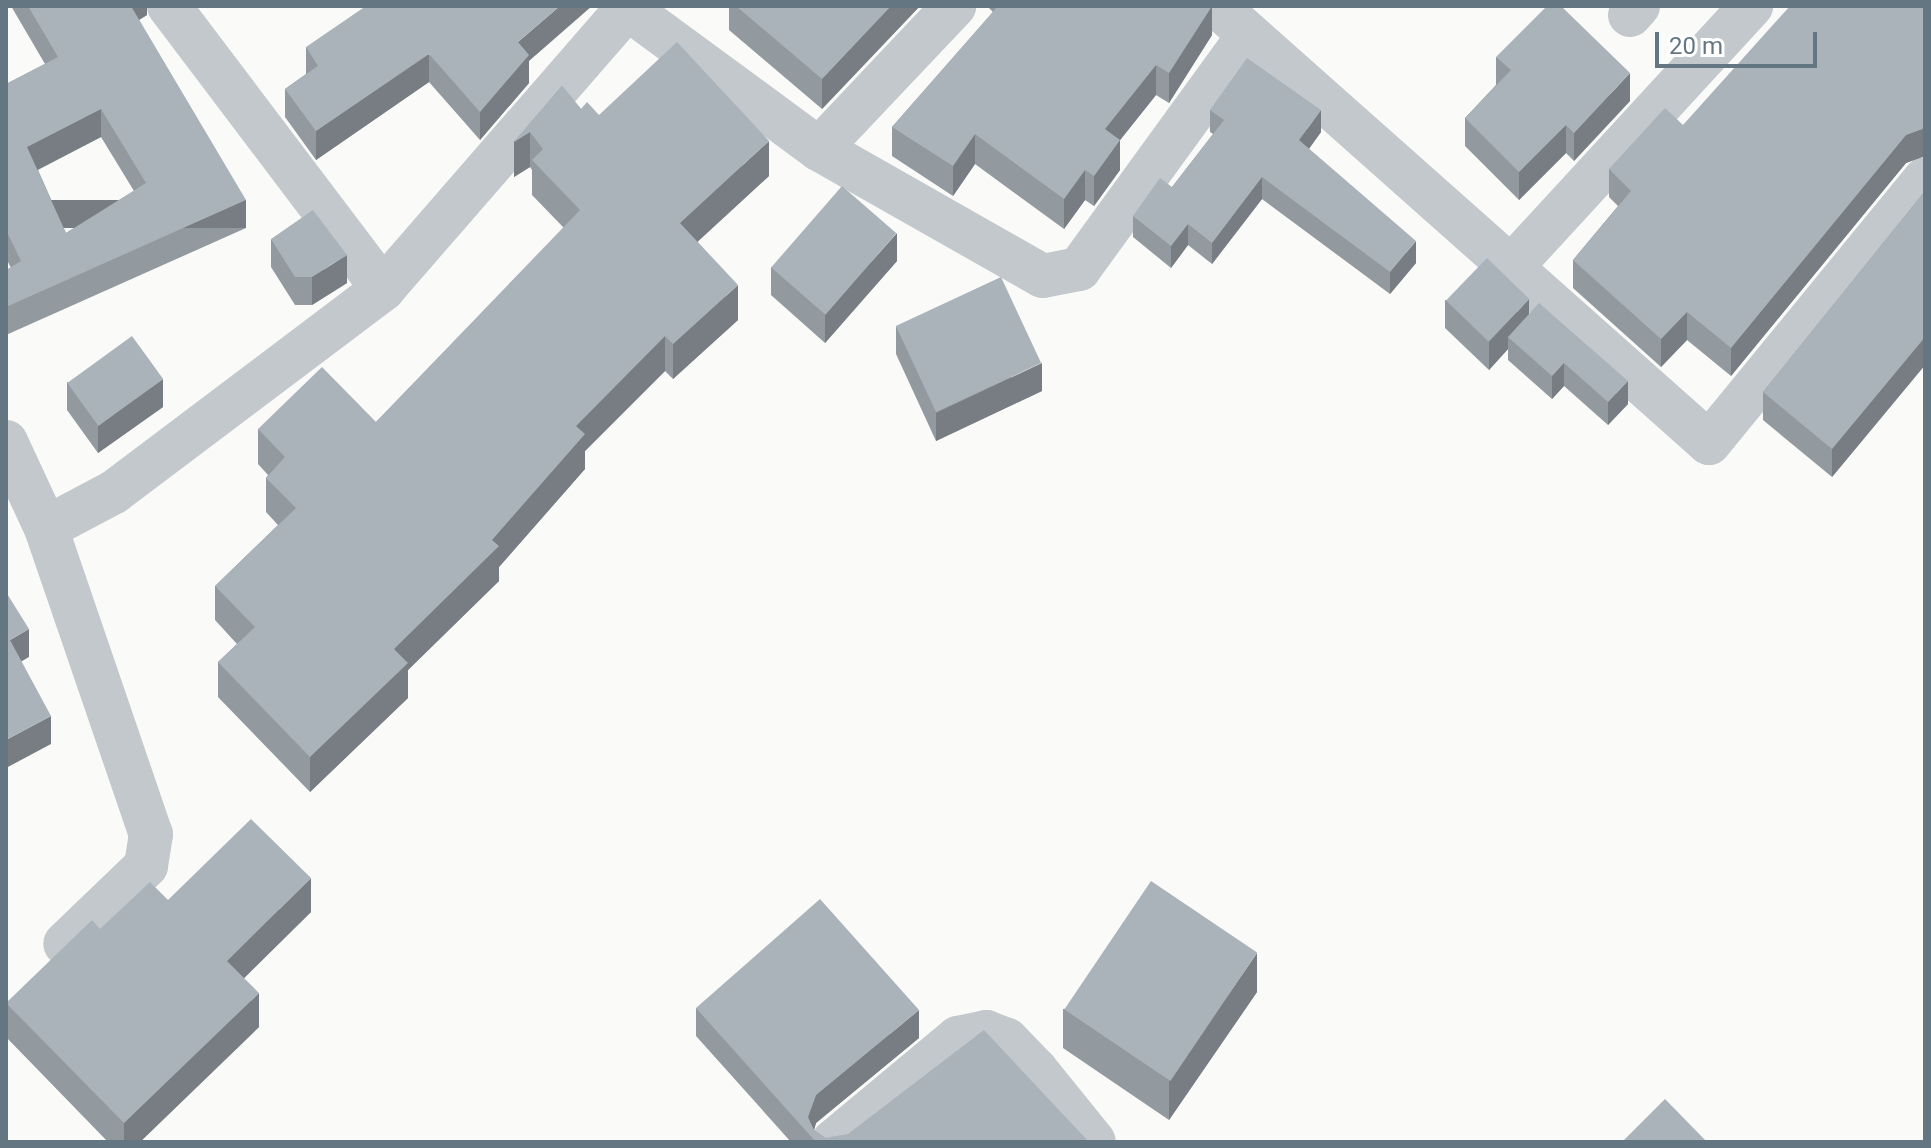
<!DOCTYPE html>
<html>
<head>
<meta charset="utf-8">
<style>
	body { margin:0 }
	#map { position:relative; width:1931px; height:1148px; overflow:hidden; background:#fafaf8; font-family:Roboto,sans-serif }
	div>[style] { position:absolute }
	.minor>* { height:44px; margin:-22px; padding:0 22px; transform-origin:22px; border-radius:22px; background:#c3c8cc }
	.wall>* { inset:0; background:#929a9f }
	.shaded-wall>* { inset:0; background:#777d82; transform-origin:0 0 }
	.building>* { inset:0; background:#aab3b9; transform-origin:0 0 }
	span { translate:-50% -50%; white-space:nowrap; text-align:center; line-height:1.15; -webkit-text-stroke:8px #fff; paint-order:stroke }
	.frame { position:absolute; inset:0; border:8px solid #657683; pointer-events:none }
	.scale { position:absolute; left:1655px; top:32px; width:162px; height:36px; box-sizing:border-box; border:4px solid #657683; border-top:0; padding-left:10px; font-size:24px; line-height:28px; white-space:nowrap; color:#657683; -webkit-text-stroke:6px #fff; paint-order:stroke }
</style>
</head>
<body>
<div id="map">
	<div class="minor">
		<div style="left:169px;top:6px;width:355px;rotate:52.9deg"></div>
		<div style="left:1217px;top:6px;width:658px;rotate:41.61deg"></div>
		<div style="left:1709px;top:443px;width:341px;rotate:-50.7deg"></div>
		<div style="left:627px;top:8px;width:238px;rotate:36.3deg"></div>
		<div style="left:819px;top:149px;width:257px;rotate:29.6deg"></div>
		<div style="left:1043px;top:276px;width:37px;rotate:-11deg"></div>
		<div style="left:1079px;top:269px;width:289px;rotate:-54deg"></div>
		<div style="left:1630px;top:15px;width:12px;rotate:-48deg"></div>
		<div style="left:819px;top:149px;width:197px;rotate:-46.6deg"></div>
		<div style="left:1513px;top:265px;width:352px;rotate:-47.4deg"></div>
		<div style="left:6px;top:442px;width:95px;rotate:65.1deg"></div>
		<div style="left:46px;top:528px;width:77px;rotate:-27.9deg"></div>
		<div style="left:114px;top:492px;width:337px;rotate:-37deg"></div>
		<div style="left:383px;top:289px;width:375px;rotate:-49deg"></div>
		<div style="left:46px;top:528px;width:324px;rotate:71.1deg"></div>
		<div style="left:151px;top:834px;width:32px;rotate:99deg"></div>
		<div style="left:146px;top:866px;width:112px;rotate:136.1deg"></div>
		<div style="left:833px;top:1142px;width:163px;rotate:-39.8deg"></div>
		<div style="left:958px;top:1038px;width:29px;rotate:-12deg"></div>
		<div style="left:986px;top:1032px;width:22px;rotate:21deg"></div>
		<div style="left:1007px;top:1040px;width:42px;rotate:46deg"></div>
		<div style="left:1036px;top:1070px;width:92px;rotate:51.1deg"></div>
	</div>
	<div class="wall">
		<div style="clip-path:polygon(evenodd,11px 6px,147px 6px,147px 15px,139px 20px,246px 228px,6px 335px,6px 270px,11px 268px,6px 258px,6px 84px,45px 64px,11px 6px,101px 137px,134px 191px,66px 233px,38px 170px,101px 137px)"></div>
		<div style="clip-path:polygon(729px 6px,920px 6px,822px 109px,729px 30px)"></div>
		<div style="clip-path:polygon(987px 6px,1212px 6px,1212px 35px,1169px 103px,1156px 95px,1120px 140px,1120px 170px,1094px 206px,1085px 200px,1064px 229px,975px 164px,953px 196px,892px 156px,892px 127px,993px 12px)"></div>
		<div style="clip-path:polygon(1925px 6px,1925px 156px,1906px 163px,1731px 376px,1687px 340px,1661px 367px,1573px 288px,1573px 260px,1618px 206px,1609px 197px,1609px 169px,1683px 125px)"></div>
		<div style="clip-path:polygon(306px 47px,529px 61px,529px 83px,480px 140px,429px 82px,316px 160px,285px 117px,285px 89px,306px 74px)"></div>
		<div style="clip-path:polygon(1496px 57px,1630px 101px,1574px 161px,1566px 153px,1519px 200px,1465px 146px,1465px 118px,1496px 85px)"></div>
		<div style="clip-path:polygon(562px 86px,581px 109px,769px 176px,697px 242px,738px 320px,673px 379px,665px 371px,585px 451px,585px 469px,499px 567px,499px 581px,408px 670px,408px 698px,310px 792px,218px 697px,218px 662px,237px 644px,215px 620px,215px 586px,278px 525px,266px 512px,266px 478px,268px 475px,258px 464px,258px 429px,376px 422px,564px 228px,532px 195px,532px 170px,530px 167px,514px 177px,514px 142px)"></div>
		<div style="clip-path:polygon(1210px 110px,1321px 132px,1309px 149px,1416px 263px,1390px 294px,1262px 199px,1212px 264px,1188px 245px,1171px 268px,1133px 237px,1133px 216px,1172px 187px,1213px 134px,1210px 132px)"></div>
		<div style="clip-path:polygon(1925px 191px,1925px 365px,1832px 477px,1763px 420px,1763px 392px)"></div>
		<div style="clip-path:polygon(271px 239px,347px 283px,312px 305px,295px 305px,271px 267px)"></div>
		<div style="clip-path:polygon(897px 261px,825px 343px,771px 295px,771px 267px)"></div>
		<div style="clip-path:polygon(1445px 300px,1529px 314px,1628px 404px,1608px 425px,1564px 386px,1552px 399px,1508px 360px,1508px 349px,1489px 370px,1445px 328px)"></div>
		<div style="clip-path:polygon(896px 326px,1042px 391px,936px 441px,896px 354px)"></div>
		<div style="clip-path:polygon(67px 382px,163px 407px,98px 453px,67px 410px)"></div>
		<div style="clip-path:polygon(168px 900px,311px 912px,244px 978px,259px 1027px,140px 1142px,108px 1142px,6px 1037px,6px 1003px,100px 929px)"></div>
		<div style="clip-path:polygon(1257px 992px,1169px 1120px,1063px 1048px,1063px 1009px)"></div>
		<div style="clip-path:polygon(696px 1008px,919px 1038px,816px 1123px,814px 1130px,825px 1138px,1089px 1142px,791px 1142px,696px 1036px)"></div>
	</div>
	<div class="shaded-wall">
		<div style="clip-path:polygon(127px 6px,147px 6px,147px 15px,127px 27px)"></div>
		<div style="clip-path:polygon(560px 6px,592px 6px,529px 61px,529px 83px,480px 140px,480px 112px,518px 42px)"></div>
		<div style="clip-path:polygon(891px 6px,920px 6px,822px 109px,822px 79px)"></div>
		<div style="clip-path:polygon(1212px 6px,1212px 35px,1169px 103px,1169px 73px)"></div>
		<div style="clip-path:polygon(429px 54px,429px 82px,316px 160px,316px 131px)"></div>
		<div style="clip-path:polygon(1156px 65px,1156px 95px,1105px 159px,1105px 129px)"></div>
		<div style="clip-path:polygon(1630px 73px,1630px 101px,1574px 161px,1574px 133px)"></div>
		<div style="clip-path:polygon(101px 109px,101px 137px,27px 175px,27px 147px)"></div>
		<div style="clip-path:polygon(1321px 110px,1321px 132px,1299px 162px,1299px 140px)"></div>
		<div style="clip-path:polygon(1566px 125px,1566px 153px,1519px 200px,1519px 172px)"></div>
		<div style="clip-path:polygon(1925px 128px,1925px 156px,1906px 163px,1731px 376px,1731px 348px,1906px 135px)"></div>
		<div style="clip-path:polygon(530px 132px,530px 167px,514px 177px,514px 142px)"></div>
		<div style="clip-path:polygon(975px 134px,975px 164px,953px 196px,953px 166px)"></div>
		<div style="clip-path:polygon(1120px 140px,1120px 170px,1094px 206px,1094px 176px)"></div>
		<div style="clip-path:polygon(769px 141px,769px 176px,680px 258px,680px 223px)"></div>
		<div style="clip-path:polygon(1085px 170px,1085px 200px,1064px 229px,1064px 199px)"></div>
		<div style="clip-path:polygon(1262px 177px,1262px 199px,1212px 264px,1212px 243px)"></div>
		<div style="left:246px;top:200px;width:28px;height:263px;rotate:90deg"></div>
		<div style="clip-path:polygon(1188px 224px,1188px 245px,1171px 268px,1171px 246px)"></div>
		<div style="clip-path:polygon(897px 233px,897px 261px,825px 343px,825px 314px)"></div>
		<div style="clip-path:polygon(1416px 241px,1416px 263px,1390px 294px,1390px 272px)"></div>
		<div style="clip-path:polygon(347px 255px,347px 283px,312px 305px,312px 277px)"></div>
		<div style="clip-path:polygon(738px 285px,738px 320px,673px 379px,673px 344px)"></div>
		<div style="clip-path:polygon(1529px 299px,1529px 327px,1508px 337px,1508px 349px,1489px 370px,1489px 342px)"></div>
		<div style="clip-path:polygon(1687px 312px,1687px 340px,1661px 367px,1661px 339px)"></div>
		<div style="clip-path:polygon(665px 336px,665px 371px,585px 451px,585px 469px,499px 567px,499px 581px,408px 670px,408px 698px,310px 792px,310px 757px,394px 649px,492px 540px,576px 426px)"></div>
		<div style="clip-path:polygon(1925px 337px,1925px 365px,1832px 477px,1832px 449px)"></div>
		<div style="clip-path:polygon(1042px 363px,1042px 391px,936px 441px,936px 413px)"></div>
		<div style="clip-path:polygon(1564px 363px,1564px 386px,1552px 399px,1552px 376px)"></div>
		<div style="clip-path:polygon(163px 379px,163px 407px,98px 453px,98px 425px)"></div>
		<div style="clip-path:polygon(1628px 381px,1628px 404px,1608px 425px,1608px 402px)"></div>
		<div style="clip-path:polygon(29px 629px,29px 657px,10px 668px,10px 640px)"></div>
		<div style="clip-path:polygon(51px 716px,51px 744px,6px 768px,6px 740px)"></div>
		<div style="clip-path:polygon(311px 878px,311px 912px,227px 995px,227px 961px)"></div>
		<div style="clip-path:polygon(1257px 953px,1257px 992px,1169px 1120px,1169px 1081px)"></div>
		<div style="clip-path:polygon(259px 993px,259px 1027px,140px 1142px,124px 1142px,124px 1123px)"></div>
		<div style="clip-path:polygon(919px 1010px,919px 1038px,816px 1123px,812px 1137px,808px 1117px,816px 1095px)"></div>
	</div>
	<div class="building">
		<div style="clip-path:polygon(evenodd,28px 6px,131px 6px,246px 200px,6px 307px,6px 270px,21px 261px,6px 230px,6px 84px,58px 57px,28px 6px,101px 109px,146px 183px,66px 233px,27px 147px,101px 109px)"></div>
		<div style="clip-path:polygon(366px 6px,560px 6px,518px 42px,529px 55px,480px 112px,429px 54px,316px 131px,285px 89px,318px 66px,306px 47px)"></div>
		<div style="clip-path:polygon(736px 6px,891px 6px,822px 79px)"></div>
		<div style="clip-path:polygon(998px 6px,1212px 6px,1169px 73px,1156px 65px,1105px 129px,1120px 140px,1094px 176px,1085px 170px,1064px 199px,975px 134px,953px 166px,892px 127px)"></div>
		<div style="clip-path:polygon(1547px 6px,1561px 6px,1630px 73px,1574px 133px,1566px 125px,1519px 172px,1465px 118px,1511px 70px,1496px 57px)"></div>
		<div style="clip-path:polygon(1790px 6px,1923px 6px,1925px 8px,1925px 128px,1906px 135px,1731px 348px,1687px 312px,1661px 339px,1573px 260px,1631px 191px,1609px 169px,1665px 108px,1683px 125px)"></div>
		<div style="clip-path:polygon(677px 42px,769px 141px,680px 223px,738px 285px,673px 344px,665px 336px,576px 426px,585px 434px,492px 540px,499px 546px,394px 649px,408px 663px,310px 757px,218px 662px,255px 627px,215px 586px,296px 508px,266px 478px,285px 457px,258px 429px,322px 367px,376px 422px,580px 210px,532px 160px,543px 149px,530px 132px,514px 142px,562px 86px,581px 109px,587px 102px,599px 115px)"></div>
		<div style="clip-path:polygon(1247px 58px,1321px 110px,1299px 140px,1416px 241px,1390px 272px,1262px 177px,1212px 243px,1188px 224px,1171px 246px,1133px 216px,1160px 178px,1172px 187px,1224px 120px,1210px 110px)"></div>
		<div style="left:842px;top:186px;width:72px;height:108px;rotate:41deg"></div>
		<div style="clip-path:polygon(1925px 191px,1925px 337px,1832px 449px,1763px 392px)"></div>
		<div style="clip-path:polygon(313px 210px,347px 255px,312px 277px,295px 277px,271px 239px)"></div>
		<div style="left:1487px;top:258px;width:59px;height:59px;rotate:44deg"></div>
		<div style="left:1001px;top:277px;width:95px;height:116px;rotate:65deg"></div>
		<div style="clip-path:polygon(1539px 303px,1628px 381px,1608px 402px,1564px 363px,1552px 376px,1508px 337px)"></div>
		<div style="left:132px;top:336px;width:53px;height:80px;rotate:54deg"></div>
		<div style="clip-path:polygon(6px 592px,29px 629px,10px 640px,51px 716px,6px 740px)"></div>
		<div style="clip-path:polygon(251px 819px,311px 878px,227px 961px,259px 993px,124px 1123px,6px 1003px,92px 920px,100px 929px,150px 882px,168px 900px)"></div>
		<div style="left:1151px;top:881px;width:128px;height:155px;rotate:34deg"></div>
		<div style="clip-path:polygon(820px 899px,919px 1010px,816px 1095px,808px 1117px,814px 1130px,825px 1138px,848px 1134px,984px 1030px,1089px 1142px,816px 1142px,696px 1008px)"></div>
		<div style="clip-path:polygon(1665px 1099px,1707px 1142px,1622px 1142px)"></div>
	</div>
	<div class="frame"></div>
	<div class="scale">20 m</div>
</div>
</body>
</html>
